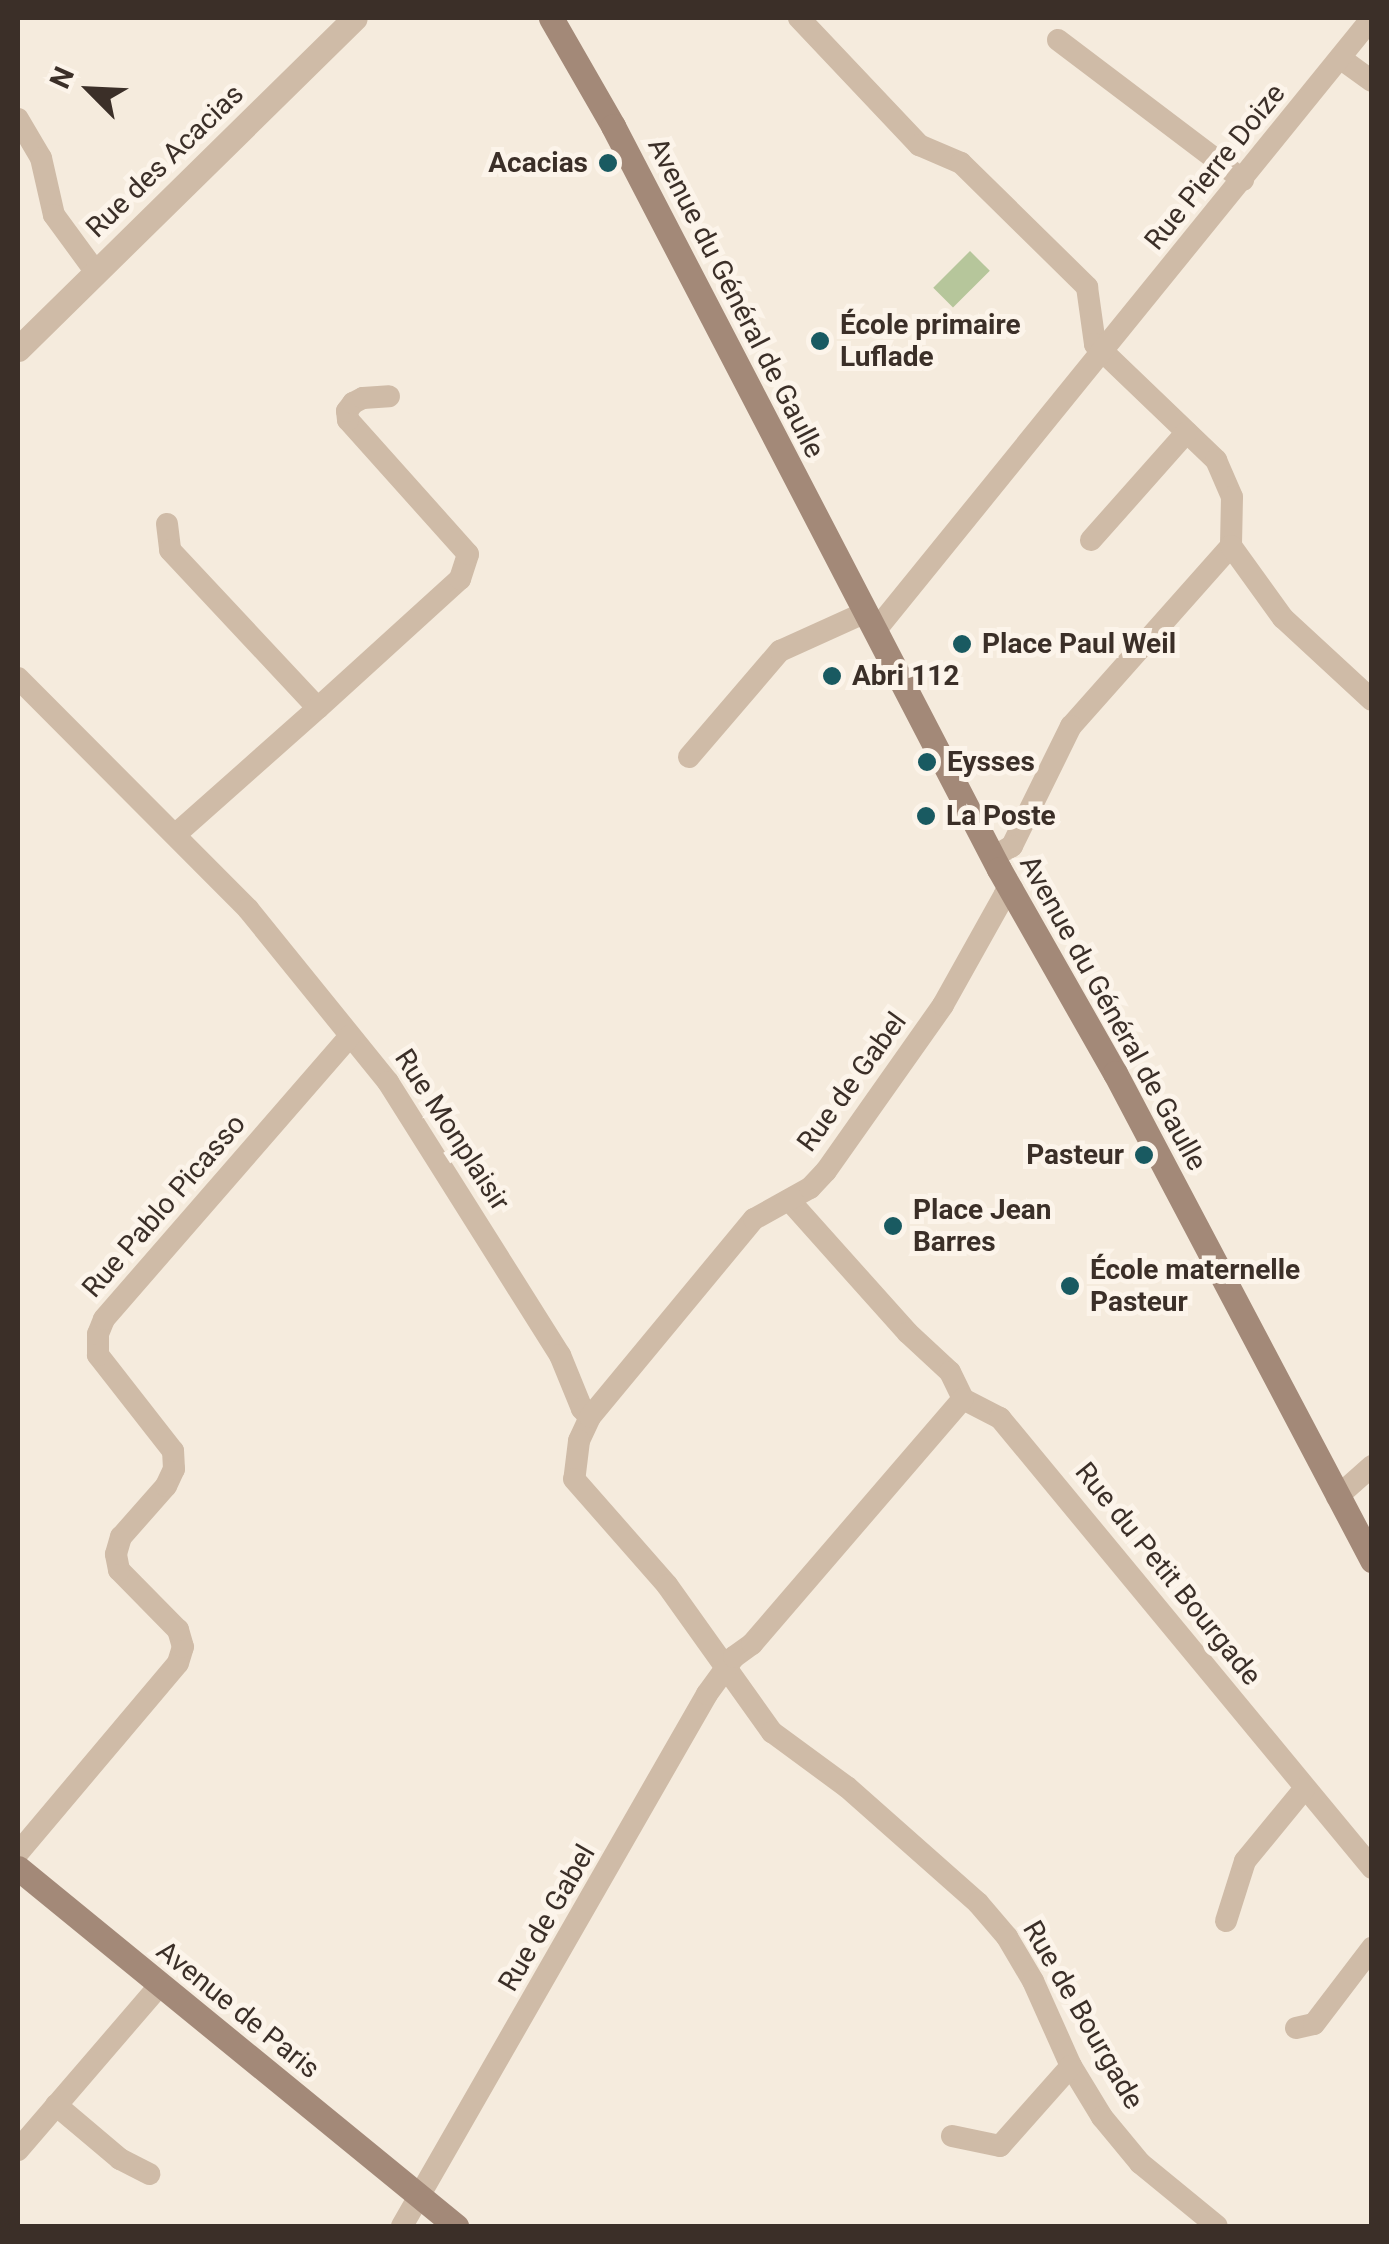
<!DOCTYPE html>
<html>
<head>
<meta charset="utf-8">
<style>
	body { margin:0 }
	#map { position:relative; width:1389px; height:2244px; overflow:hidden; background:#f5ebdd; font-family:Roboto,sans-serif }
	div>[style] { position:absolute }
	.green>* { inset:0; background:#b6c69b; transform-origin:0 0 }
	.minor>* { height:22px; margin:-11px; padding:0 11px; transform-origin:11px; border-radius:11px; background:#cfbba7 }
	.tertiary>* { height:25px; margin:-12.5px; padding:0 12.5px; transform-origin:12.5px; border-radius:12.5px; background:#cfbba7 }
	.secondary>* { height:25px; margin:-12.5px; padding:0 12.5px; transform-origin:12.5px; border-radius:12.5px; background:#a38978 }
	.dots>* { width:28px; height:28px; translate:-50% -50%; box-sizing:border-box; border:5px solid #fcf4ea; border-radius:50% }
	span { translate:-50% -50%; white-space:nowrap; text-align:center; line-height:1.15; -webkit-text-stroke:10px #fcf4ea; paint-order:stroke }
	.street-label { font-size:28px; color:#3b2f28 }
	.poi-label { font-size:28px; color:#3b2f28; font-weight:700 }
	.right { translate:-100% -50%; text-align:right }
	.left { translate:0 -50%; text-align:left }
	.frame { position:absolute; inset:0; border:20px solid #3b2f28; pointer-events:none }
	.north { position:absolute; left:40px; top:40px; width:100px; height:100px; -webkit-text-stroke:8px #fcf4ea; paint-order:stroke; rotate:294deg; font-size:28px; font-weight:700; line-height:40px; text-align:center; color:#3b2f28 }
	.north::after { content:''; display:block; margin:auto; width:35px; height:45px; background:#3b2f28; clip-path:polygon(50% 0,100% 100%,50% 72%,0 100%) }
</style>
</head>
<body>
<div id="map">
	<div class="green">
		<div style="left:970px;top:251px;width:28px;height:52px;rotate:45deg"></div>
	</div>
	<div class="minor">
		<div style="left:799px;top:18px;width:175px;rotate:46.6deg"></div>
		<div style="left:919px;top:145px;width:46px;rotate:23.2deg"></div>
		<div style="left:961px;top:163px;width:177px;rotate:44.5deg"></div>
		<div style="left:1087px;top:287px;width:58px;rotate:82deg"></div>
		<div style="left:1095px;top:344px;width:168px;rotate:43.8deg"></div>
		<div style="left:1216px;top:460px;width:40px;rotate:66.6deg"></div>
		<div style="left:1232px;top:497px;width:49px;rotate:91.2deg"></div>
		<div style="left:1231px;top:546px;width:241px;rotate:131.6deg"></div>
		<div style="left:1071px;top:726px;width:134px;rotate:116.2deg"></div>
		<div style="left:1012px;top:846px;width:22px;rotate:150deg"></div>
		<div style="left:1058px;top:40px;width:232px;rotate:37.1deg"></div>
		<div style="left:1340px;top:58px;width:39px;rotate:36deg"></div>
		<div style="left:18px;top:119px;width:45px;rotate:59.5deg"></div>
		<div style="left:41px;top:158px;width:58px;rotate:77.2deg"></div>
		<div style="left:54px;top:215px;width:69px;rotate:53.8deg"></div>
		<div style="left:167px;top:524px;width:26px;rotate:83deg"></div>
		<div style="left:170px;top:550px;width:216px;rotate:46.9deg"></div>
		<div style="left:318px;top:708px;width:191px;rotate:138.4deg"></div>
		<div style="left:1091px;top:540px;width:144px;rotate:-48.4deg"></div>
		<div style="left:1231px;top:546px;width:89px;rotate:54.2deg"></div>
		<div style="left:1283px;top:618px;width:121px;rotate:42.7deg"></div>
		<div style="left:875px;top:631px;width:789px;rotate:-50.97deg"></div>
		<div style="left:18px;top:678px;width:326px;rotate:45.1deg"></div>
		<div style="left:248px;top:909px;width:223px;rotate:51deg"></div>
		<div style="left:388px;top:1082px;width:323px;rotate:57.8deg"></div>
		<div style="left:560px;top:1355px;width:58px;rotate:67.8deg"></div>
		<div style="left:582px;top:1409px;width:11px;rotate:45deg"></div>
		<div style="left:590px;top:1417px;width:26px;rotate:115deg"></div>
		<div style="left:579px;top:1441px;width:38px;rotate:97deg"></div>
		<div style="left:574px;top:1479px;width:141px;rotate:48.7deg"></div>
		<div style="left:667px;top:1585px;width:181px;rotate:54.5deg"></div>
		<div style="left:772px;top:1732px;width:93px;rotate:36.3deg"></div>
		<div style="left:847px;top:1787px;width:175px;rotate:41.5deg"></div>
		<div style="left:978px;top:1903px;width:45px;rotate:49.5deg"></div>
		<div style="left:1007px;top:1937px;width:51px;rotate:59.4deg"></div>
		<div style="left:1033px;top:1981px;width:93px;rotate:65.9deg"></div>
		<div style="left:1071px;top:2066px;width:60px;rotate:58.7deg"></div>
		<div style="left:1102px;top:2117px;width:60px;rotate:50.4deg"></div>
		<div style="left:1140px;top:2163px;width:99px;rotate:39.3deg"></div>
		<div style="left:318px;top:708px;width:192px;rotate:-42.3deg"></div>
		<div style="left:460px;top:579px;width:26px;rotate:-72deg"></div>
		<div style="left:468px;top:554px;width:180px;rotate:-131.8deg"></div>
		<div style="left:348px;top:420px;width:9px;rotate:-96deg"></div>
		<div style="left:347px;top:411px;width:10px;rotate:-53deg"></div>
		<div style="left:353px;top:403px;width:11px;rotate:-27deg"></div>
		<div style="left:363px;top:398px;width:26px;rotate:-4deg"></div>
		<div style="left:689px;top:757px;width:140px;rotate:-49.4deg"></div>
		<div style="left:780px;top:651px;width:94px;rotate:-24.4deg"></div>
		<div style="left:789px;top:1200px;width:178px;rotate:48.2deg"></div>
		<div style="left:908px;top:1333px;width:57px;rotate:42.9deg"></div>
		<div style="left:950px;top:1372px;width:30px;rotate:64deg"></div>
		<div style="left:963px;top:1399px;width:42px;rotate:27.2deg"></div>
		<div style="left:1000px;top:1418px;width:584px;rotate:50.42deg"></div>
		<div style="left:590px;top:1417px;width:257px;rotate:-50.4deg"></div>
		<div style="left:754px;top:1219px;width:64px;rotate:-29deg"></div>
		<div style="left:810px;top:1188px;width:23px;rotate:-47deg"></div>
		<div style="left:826px;top:1171px;width:203px;rotate:-54.8deg"></div>
		<div style="left:943px;top:1005px;width:127px;rotate:-60.8deg"></div>
		<div style="left:1005px;top:894px;width:9px;rotate:-36deg"></div>
		<div style="left:1337px;top:1497px;width:47px;rotate:-41.5deg"></div>
		<div style="left:18px;top:1853px;width:248px;rotate:-49.9deg"></div>
		<div style="left:178px;top:1663px;width:17px;rotate:-73deg"></div>
		<div style="left:183px;top:1647px;width:18px;rotate:-106deg"></div>
		<div style="left:178px;top:1630px;width:84px;rotate:-134.5deg"></div>
		<div style="left:119px;top:1570px;width:16px;rotate:-101deg"></div>
		<div style="left:116px;top:1554px;width:18px;rotate:-74deg"></div>
		<div style="left:121px;top:1537px;width:68px;rotate:-48.6deg"></div>
		<div style="left:166px;top:1486px;width:19px;rotate:-65deg"></div>
		<div style="left:174px;top:1469px;width:18px;rotate:-93deg"></div>
		<div style="left:173px;top:1451px;width:122px;rotate:-128deg"></div>
		<div style="left:98px;top:1355px;width:21px;rotate:-90deg"></div>
		<div style="left:98px;top:1334px;width:16px;rotate:-68deg"></div>
		<div style="left:104px;top:1319px;width:375px;rotate:-49deg"></div>
		<div style="left:1226px;top:1921px;width:63px;rotate:-72.4deg"></div>
		<div style="left:1245px;top:1861px;width:94px;rotate:-50.6deg"></div>
		<div style="left:1296px;top:2028px;width:18px;rotate:-13deg"></div>
		<div style="left:1314px;top:2024px;width:96px;rotate:-52.7deg"></div>
		<div style="left:56px;top:2105px;width:84px;rotate:40.2deg"></div>
		<div style="left:120px;top:2159px;width:33px;rotate:27deg"></div>
		<div style="left:952px;top:2136px;width:49px;rotate:11.8deg"></div>
		<div style="left:1000px;top:2146px;width:107px;rotate:-48.4deg"></div>
		<div style="left:18px;top:2150px;width:218px;rotate:-49.3deg"></div>
		<div style="left:402px;top:2226px;width:613px;rotate:-60.17deg"></div>
		<div style="left:707px;top:1694px;width:46px;rotate:-53.9deg"></div>
		<div style="left:734px;top:1657px;width:22px;rotate:-36deg"></div>
		<div style="left:752px;top:1644px;width:323px;rotate:-49.3deg"></div>
	</div>
	<div class="tertiary">
		<div style="left:18px;top:349px;width:472px;rotate:-44.5deg"></div>
	</div>
	<div class="secondary">
		<div style="left:551px;top:18px;width:125px;rotate:60.1deg"></div>
		<div style="left:613px;top:126px;width:837px;rotate:62.55deg"></div>
		<div style="left:999px;top:869px;width:235px;rotate:60.4deg"></div>
		<div style="left:1115px;top:1073px;width:551px;rotate:62.18deg"></div>
		<div style="left:18px;top:1868px;width:566px;rotate:39.26deg"></div>
	</div>
	<div class="dots">
		<div style="left:608px;top:163px;background:#195a61"></div>
		<div style="left:820px;top:341px;background:#195a61"></div>
		<div style="left:962px;top:644px;background:#195a61"></div>
		<div style="left:832px;top:676px;background:#195a61"></div>
		<div style="left:927px;top:762px;background:#195a61"></div>
		<div style="left:926px;top:816px;background:#195a61"></div>
		<div style="left:1144px;top:1155px;background:#195a61"></div>
		<div style="left:893px;top:1226px;background:#195a61"></div>
		<div style="left:1070px;top:1286px;background:#195a61"></div>
	</div>
	<div class="street-label">
		<span style="left:165px;top:161px;rotate:-44deg">Rue des Acacias</span>
		<span style="left:1215px;top:167px;rotate:-51deg">Rue Pierre Doize</span>
		<span style="left:736px;top:298px;rotate:63deg">Avenue du Général de Gaulle</span>
		<span style="left:1113px;top:1013px;rotate:61deg">Avenue du Général de Gaulle</span>
		<span style="left:852px;top:1082px;rotate:-54deg">Rue de Gabel</span>
		<span style="left:452px;top:1130px;rotate:57deg">Rue Monplaisir</span>
		<span style="left:164px;top:1206px;rotate:-49deg">Rue Pablo Picasso</span>
		<span style="left:1168px;top:1574px;rotate:51deg">Rue du Petit Bourgade</span>
		<span style="left:547px;top:1918px;rotate:-60deg">Rue de Gabel</span>
		<span style="left:238px;top:2010px;rotate:39deg">Avenue de Paris</span>
		<span style="left:1083px;top:2015px;rotate:60deg">Rue de Bourgade</span>
	</div>
	<div class="poi-label">
		<span class="right" style="left:588px;top:163px">Acacias</span>
		<span class="left" style="left:840px;top:341px">École primaire<br>Luflade</span>
		<span class="left" style="left:982px;top:644px">Place Paul Weil</span>
		<span class="left" style="left:852px;top:676px">Abri 112</span>
		<span class="left" style="left:947px;top:762px">Eysses</span>
		<span class="left" style="left:946px;top:816px">La Poste</span>
		<span class="right" style="left:1124px;top:1155px">Pasteur</span>
		<span class="left" style="left:913px;top:1226px">Place Jean<br>Barres</span>
		<span class="left" style="left:1090px;top:1286px">École maternelle<br>Pasteur</span>
	</div>
	<div class="frame"></div>
	<div class="north">N</div>
</div>
</body>
</html>
